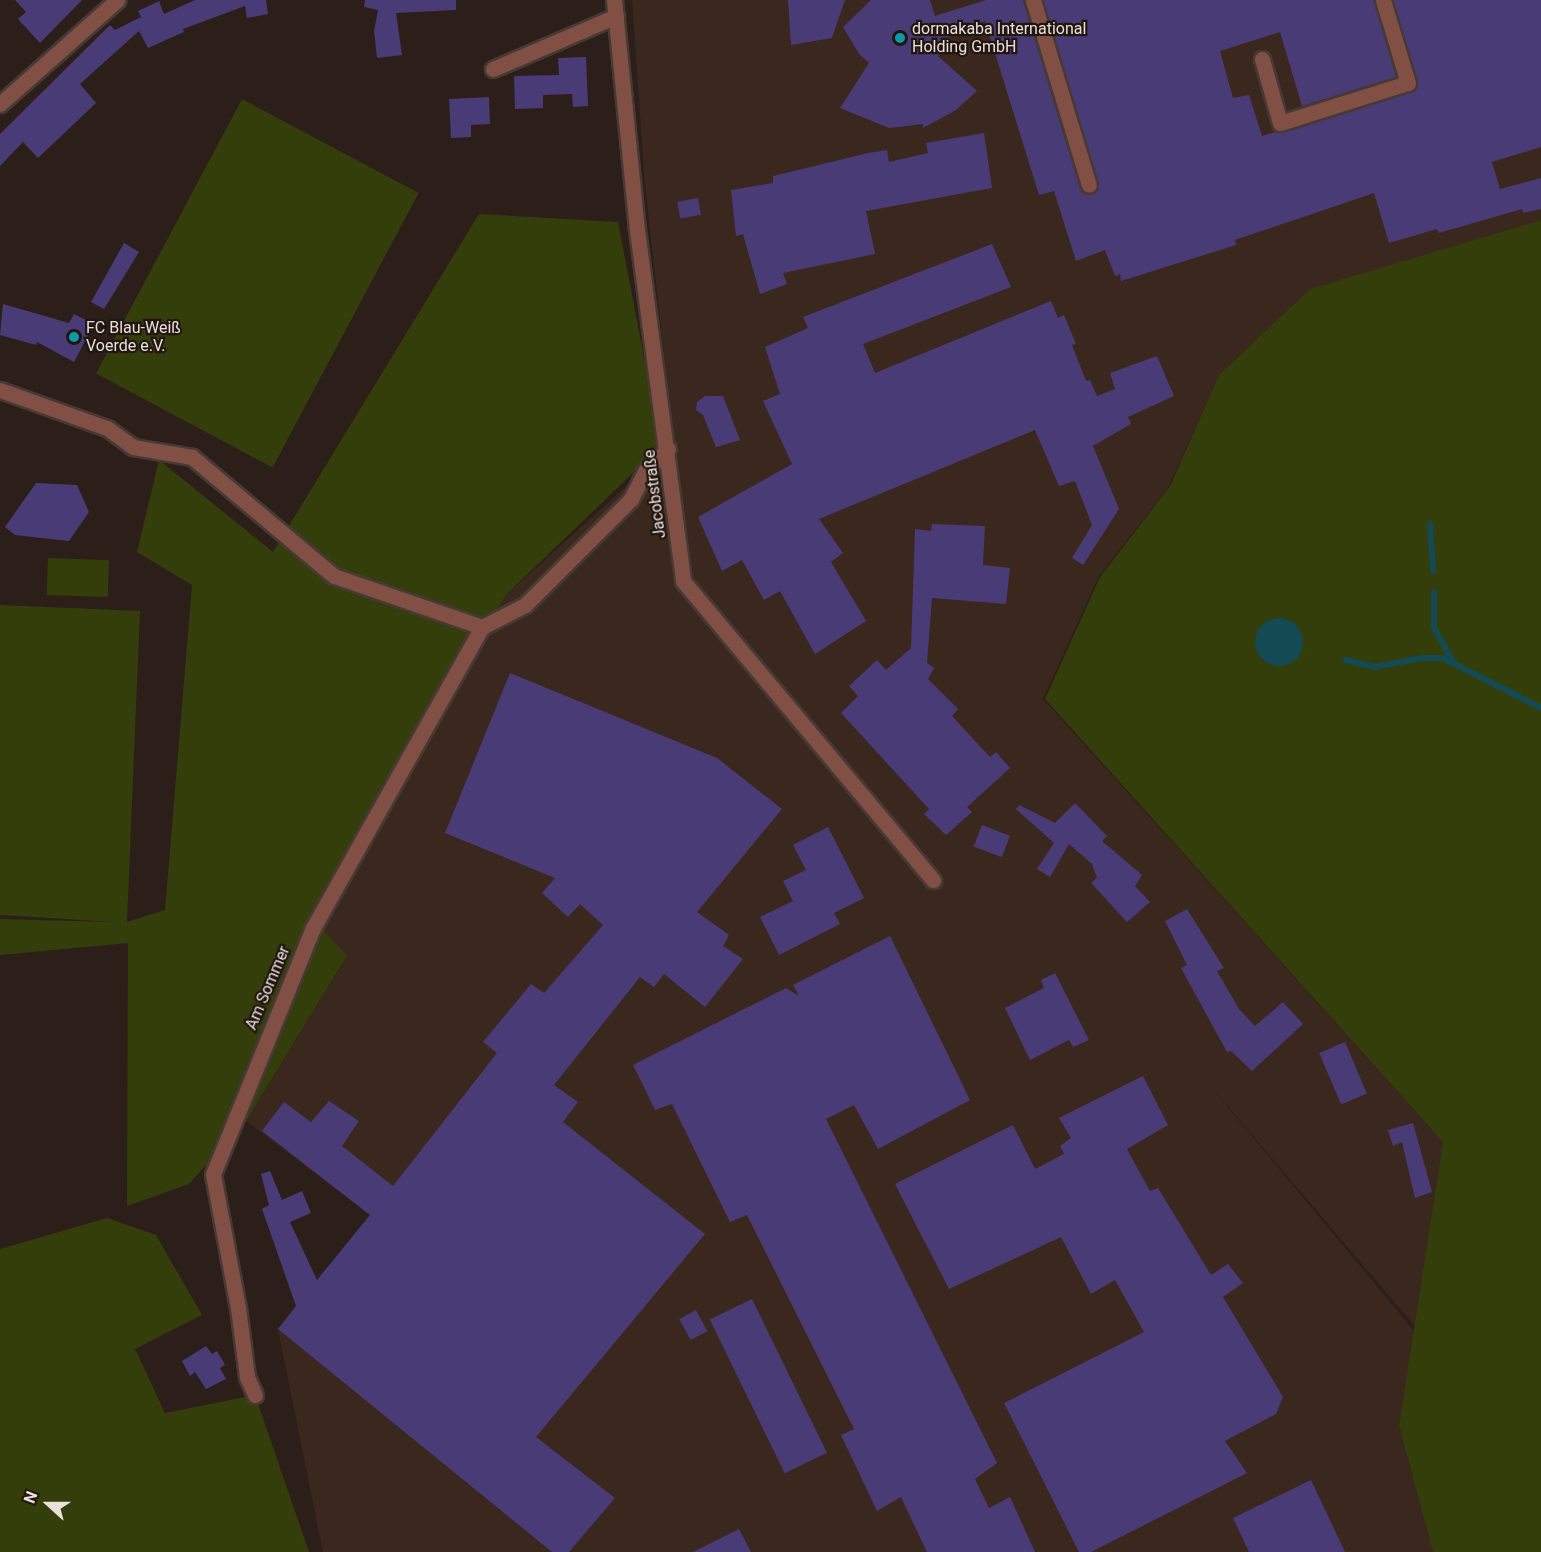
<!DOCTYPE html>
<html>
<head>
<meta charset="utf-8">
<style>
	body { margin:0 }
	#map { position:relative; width:1541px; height:1552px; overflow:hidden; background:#2c1f19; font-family:Roboto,sans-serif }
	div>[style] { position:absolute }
	.built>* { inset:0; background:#3a281e }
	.green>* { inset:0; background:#333e0b; transform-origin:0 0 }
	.water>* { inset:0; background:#134a54 }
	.round { border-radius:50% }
	.stream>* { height:6px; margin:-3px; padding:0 3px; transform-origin:3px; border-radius:3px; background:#134a54 }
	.building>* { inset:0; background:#493b76; transform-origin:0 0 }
	.roads { filter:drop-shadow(2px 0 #463a34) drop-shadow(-2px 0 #463a34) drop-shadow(0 2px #463a34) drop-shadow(0 -2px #463a34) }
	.minor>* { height:15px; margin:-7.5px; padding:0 7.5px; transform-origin:7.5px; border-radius:7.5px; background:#814f43 }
	.dots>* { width:16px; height:16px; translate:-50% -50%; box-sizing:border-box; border:3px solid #221610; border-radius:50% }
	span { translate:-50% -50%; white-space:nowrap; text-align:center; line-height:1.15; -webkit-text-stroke:4.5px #221610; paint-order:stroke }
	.poi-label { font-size:16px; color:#e9e0db }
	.left { translate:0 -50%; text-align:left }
	.street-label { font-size:16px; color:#e9e0db }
	.north { position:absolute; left:18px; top:1474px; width:60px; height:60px; -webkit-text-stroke:4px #221610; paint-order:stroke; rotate:291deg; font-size:16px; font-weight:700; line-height:24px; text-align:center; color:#e9e0db }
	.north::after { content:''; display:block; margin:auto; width:21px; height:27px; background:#e9e0db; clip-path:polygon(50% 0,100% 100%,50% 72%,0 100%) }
</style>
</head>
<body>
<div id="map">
	<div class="built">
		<div style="clip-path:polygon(632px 0,1541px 0,1541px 220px,1309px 290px,1219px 375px,1168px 488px,1099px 576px,1043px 699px,1443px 1142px,1415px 1326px,1206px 1081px,1415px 1332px,1399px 1426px,1433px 1552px,323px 1552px,278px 1329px,370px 1215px,246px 1121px,347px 957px,320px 927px,505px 596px,674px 443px,645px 185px)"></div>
	</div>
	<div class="green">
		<div style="left:242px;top:99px;width:200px;height:311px;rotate:28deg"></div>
		<div style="clip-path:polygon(479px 214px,618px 222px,661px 446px,505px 596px,320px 927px,347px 956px,246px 1121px,189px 1184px,127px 1206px,128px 943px,0 955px,0 919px,114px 922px,0 915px,0 605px,140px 611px,127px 922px,165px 910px,192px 585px,137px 552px,159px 460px,273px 552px)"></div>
		<div style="clip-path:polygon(1541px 220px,1541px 1552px,1433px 1552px,1399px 1426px,1443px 1142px,1045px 699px,1100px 577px,1170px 486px,1219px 375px,1310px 289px)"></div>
		<div style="left:48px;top:558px;width:61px;height:37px;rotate:2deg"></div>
		<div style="clip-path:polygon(107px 1218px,156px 1235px,202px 1315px,135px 1349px,165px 1413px,255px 1395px,309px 1552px,0 1552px,0 1249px)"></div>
	</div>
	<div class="water">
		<div class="round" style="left:1255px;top:618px;width:48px;height:48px"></div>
	</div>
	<div class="stream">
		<div style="left:1430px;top:524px;width:47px;rotate:86.3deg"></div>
		<div style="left:1434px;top:592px;width:36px;rotate:90deg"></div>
		<div style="left:1434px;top:628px;width:38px;rotate:60deg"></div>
		<div style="left:1346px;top:660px;width:30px;rotate:14deg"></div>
		<div style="left:1375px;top:667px;width:47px;rotate:-11.1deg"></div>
		<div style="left:1421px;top:658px;width:22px"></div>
		<div style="left:1443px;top:658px;width:110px;rotate:27deg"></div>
	</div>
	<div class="building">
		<div style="clip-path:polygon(15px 0,82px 0,40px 43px,18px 19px,26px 12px)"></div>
		<div style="clip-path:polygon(195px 0,266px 0,268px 14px,247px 18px,245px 6px,183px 29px,184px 32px,148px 48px,139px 31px,80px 84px,96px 103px,38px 158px,23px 142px,0 166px,0 134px,110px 25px,115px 30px,141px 17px,138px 11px,159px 1px,164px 14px)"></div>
		<div style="clip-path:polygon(365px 0,456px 0,456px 10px,396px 13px,402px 55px,377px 58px,374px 31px,378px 10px,364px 7px)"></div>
		<div style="clip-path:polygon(788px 0,845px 0,832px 38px,791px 45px)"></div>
		<div style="clip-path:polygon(871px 0,930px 0,935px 16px,986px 0,1023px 0,1080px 188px,1087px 195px,1096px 191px,1098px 182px,1043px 0,1374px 0,1396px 77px,1302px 106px,1280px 32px,1220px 51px,1233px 98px,1249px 95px,1262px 136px,1415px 90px,1417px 80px,1393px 0,1541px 0,1541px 147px,1492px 162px,1500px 189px,1541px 178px,1541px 209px,1523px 213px,1522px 209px,1439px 233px,1437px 229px,1389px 243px,1374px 193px,1235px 240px,1236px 245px,1121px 281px,1120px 274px,1115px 276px,1105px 250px,1076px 261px,1054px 191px,1039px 195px,985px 21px,951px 33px,938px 56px,977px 91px,956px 110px,923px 128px,923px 124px,889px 128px,840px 108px,869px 63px,859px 54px,843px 27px)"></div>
		<div style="clip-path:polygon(586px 57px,588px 106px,573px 107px,572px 94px,543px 95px,543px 108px,515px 109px,514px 76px,559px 75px,558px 58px)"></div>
		<div style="clip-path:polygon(489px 97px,490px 124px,471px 125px,471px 137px,451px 138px,449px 99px)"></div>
		<div style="clip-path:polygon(984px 133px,992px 188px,866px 211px,875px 254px,783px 273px,787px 284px,760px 294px,743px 234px,736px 236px,731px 190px,773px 183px,773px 176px,868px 153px,887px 150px,889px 162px,928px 153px,926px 143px)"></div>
		<div style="left:698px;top:198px;width:17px;height:21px;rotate:80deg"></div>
		<div style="clip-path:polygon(124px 243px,139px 252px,104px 309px,91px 302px)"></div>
		<div style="clip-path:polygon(992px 244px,1011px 287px,863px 344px,875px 373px,1051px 301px,1058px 318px,1064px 315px,1076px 344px,1072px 345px,1086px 381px,1090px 380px,1097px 396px,1115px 389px,1110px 373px,1157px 356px,1174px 396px,1128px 417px,1131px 424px,1093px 446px,1119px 509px,1083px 565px,1072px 558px,1092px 525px,1075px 481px,1059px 486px,1035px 430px,819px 519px,843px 553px,831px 562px,866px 621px,815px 654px,780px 591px,764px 600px,742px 560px,722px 571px,698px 517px,792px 464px,763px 401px,780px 394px,765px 347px,808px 328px,803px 317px)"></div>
		<div style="clip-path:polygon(3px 304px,69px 323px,74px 314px,94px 324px,74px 362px,37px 342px,36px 345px,0 335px)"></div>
		<div style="clip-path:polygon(705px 396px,723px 396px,740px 440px,716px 447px,703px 415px,696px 410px,697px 402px)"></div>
		<div style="clip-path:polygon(36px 483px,77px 485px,89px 512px,69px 541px,15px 535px,5px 527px)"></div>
		<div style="clip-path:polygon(932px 524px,985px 526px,983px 565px,1010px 568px,1006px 604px,932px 598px,927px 663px,934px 668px,928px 679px,958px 709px,952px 716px,990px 757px,996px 752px,1010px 768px,967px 807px,972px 812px,946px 835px,924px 814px,929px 809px,841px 713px,858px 696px,849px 686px,877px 660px,886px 670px,911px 648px,915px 529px,931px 531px)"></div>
		<div style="clip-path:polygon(510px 673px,717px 758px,782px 809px,697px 912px,729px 935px,723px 946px,743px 959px,705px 1007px,664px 974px,654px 987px,640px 977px,554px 1085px,578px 1102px,563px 1122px,705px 1234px,536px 1437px,615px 1498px,569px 1552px,552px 1552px,278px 1329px,296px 1306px,262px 1209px,269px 1205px,261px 1174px,270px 1171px,282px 1200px,302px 1191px,311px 1213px,290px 1222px,317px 1280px,370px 1215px,262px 1131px,284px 1102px,311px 1122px,329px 1101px,359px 1121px,342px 1146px,393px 1186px,497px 1053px,483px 1042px,531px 984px,544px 993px,603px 925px,580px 904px,568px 917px,542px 893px,555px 878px,445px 833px)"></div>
		<div style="clip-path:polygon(1075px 803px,1107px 836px,1102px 841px,1142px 875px,1135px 886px,1150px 902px,1127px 922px,1091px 883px,1097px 878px,1092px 864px,1069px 844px,1050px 877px,1037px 869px,1054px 843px,1016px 809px,1019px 805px,1055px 823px)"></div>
		<div style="left:982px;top:825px;width:30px;height:23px;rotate:21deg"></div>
		<div style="clip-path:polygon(828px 827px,864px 898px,834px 913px,840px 924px,779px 955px,760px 917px,793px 901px,783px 881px,806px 870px,793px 845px)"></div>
		<div style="clip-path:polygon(1187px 909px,1224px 968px,1217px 971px,1239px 1009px,1255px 1026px,1283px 1002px,1303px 1024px,1252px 1071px,1231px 1051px,1227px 1052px,1181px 968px,1187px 965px,1165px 921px)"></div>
		<div style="clip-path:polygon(890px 936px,970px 1100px,878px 1149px,854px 1105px,826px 1119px,997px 1463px,975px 1479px,989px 1508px,1010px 1497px,1035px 1552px,927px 1552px,901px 1497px,877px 1511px,841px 1435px,854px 1429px,747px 1215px,730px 1222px,672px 1104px,655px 1110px,633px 1065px,786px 988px,799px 996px,793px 985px)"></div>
		<div style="clip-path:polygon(1055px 973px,1089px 1040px,1073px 1047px,1069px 1040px,1030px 1060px,1005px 1008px,1044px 988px,1041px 980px)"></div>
		<div style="left:1345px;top:1042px;width:56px;height:28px;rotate:67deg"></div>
		<div style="clip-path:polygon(1143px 1076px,1168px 1125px,1127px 1149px,1150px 1191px,1158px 1188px,1211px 1275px,1228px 1264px,1243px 1283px,1223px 1297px,1283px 1397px,1276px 1414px,1225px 1441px,1247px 1473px,1091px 1552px,1079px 1552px,1004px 1403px,1144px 1332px,1115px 1280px,1091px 1294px,1061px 1237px,949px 1289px,895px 1184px,1013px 1125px,1035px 1169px,1064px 1154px,1060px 1146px,1071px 1138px,1059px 1118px)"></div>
		<div style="clip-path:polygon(1413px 1123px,1432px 1192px,1415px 1198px,1402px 1142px,1393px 1146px,1388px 1130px)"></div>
		<div style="left:752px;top:1299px;width:171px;height:47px;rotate:64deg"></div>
		<div style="left:696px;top:1310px;width:24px;height:19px;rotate:62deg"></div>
		<div style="clip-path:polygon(206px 1346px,212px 1354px,217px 1351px,225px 1365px,220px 1368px,226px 1379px,206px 1389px,195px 1372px,190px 1376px,182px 1361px)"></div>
		<div style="clip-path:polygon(1311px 1480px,1345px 1552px,1249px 1552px,1233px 1518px)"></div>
		<div style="clip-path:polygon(739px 1529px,751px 1552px,693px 1552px)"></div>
	</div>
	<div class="roads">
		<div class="minor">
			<div style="left:614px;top:0;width:231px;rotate:84.3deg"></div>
			<div style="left:637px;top:230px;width:354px;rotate:82.5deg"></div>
			<div style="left:683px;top:581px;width:390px;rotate:50.1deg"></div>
			<div style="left:1033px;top:0;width:193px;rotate:73.2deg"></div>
			<div style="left:1262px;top:59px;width:66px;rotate:74.3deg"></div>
			<div style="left:1280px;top:123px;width:134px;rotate:-17.4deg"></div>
			<div style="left:1408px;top:83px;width:87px;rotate:-106.8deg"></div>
			<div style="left:493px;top:69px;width:134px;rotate:-23.3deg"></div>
			<div style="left:0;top:104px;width:157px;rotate:-41.6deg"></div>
			<div style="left:0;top:390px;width:114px;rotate:19.6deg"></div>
			<div style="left:107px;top:428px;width:32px;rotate:36deg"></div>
			<div style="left:133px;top:447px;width:60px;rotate:9.6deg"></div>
			<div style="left:192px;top:457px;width:185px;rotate:40deg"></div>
			<div style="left:334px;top:576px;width:157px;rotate:19deg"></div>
			<div style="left:482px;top:627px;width:48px;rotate:-27.1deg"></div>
			<div style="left:525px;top:605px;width:150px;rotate:-45deg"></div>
			<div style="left:631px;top:499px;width:31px;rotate:-63deg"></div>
			<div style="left:645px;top:471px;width:32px;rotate:-44deg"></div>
			<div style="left:255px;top:1395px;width:20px;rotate:-114deg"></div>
			<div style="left:247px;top:1377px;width:70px;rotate:-97.4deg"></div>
			<div style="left:238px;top:1308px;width:136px;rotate:-100.6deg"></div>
			<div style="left:213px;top:1174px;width:266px;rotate:-67.9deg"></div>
			<div style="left:313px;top:928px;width:345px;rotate:-60.7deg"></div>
		</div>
	</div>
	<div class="dots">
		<div style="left:900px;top:38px;background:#0f9aa8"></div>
		<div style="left:74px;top:337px;background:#0f9aa8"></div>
	</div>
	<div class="poi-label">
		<span class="left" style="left:912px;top:38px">dormakaba International<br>Holding GmbH</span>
		<span class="left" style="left:86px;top:337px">FC Blau-Weiß<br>Voerde e.V.</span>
	</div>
	<div class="street-label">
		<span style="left:655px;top:494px;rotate:-97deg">Jacobstraße</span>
		<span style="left:268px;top:988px;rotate:-67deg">Am Sommer</span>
	</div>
	<div class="north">N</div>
</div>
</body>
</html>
